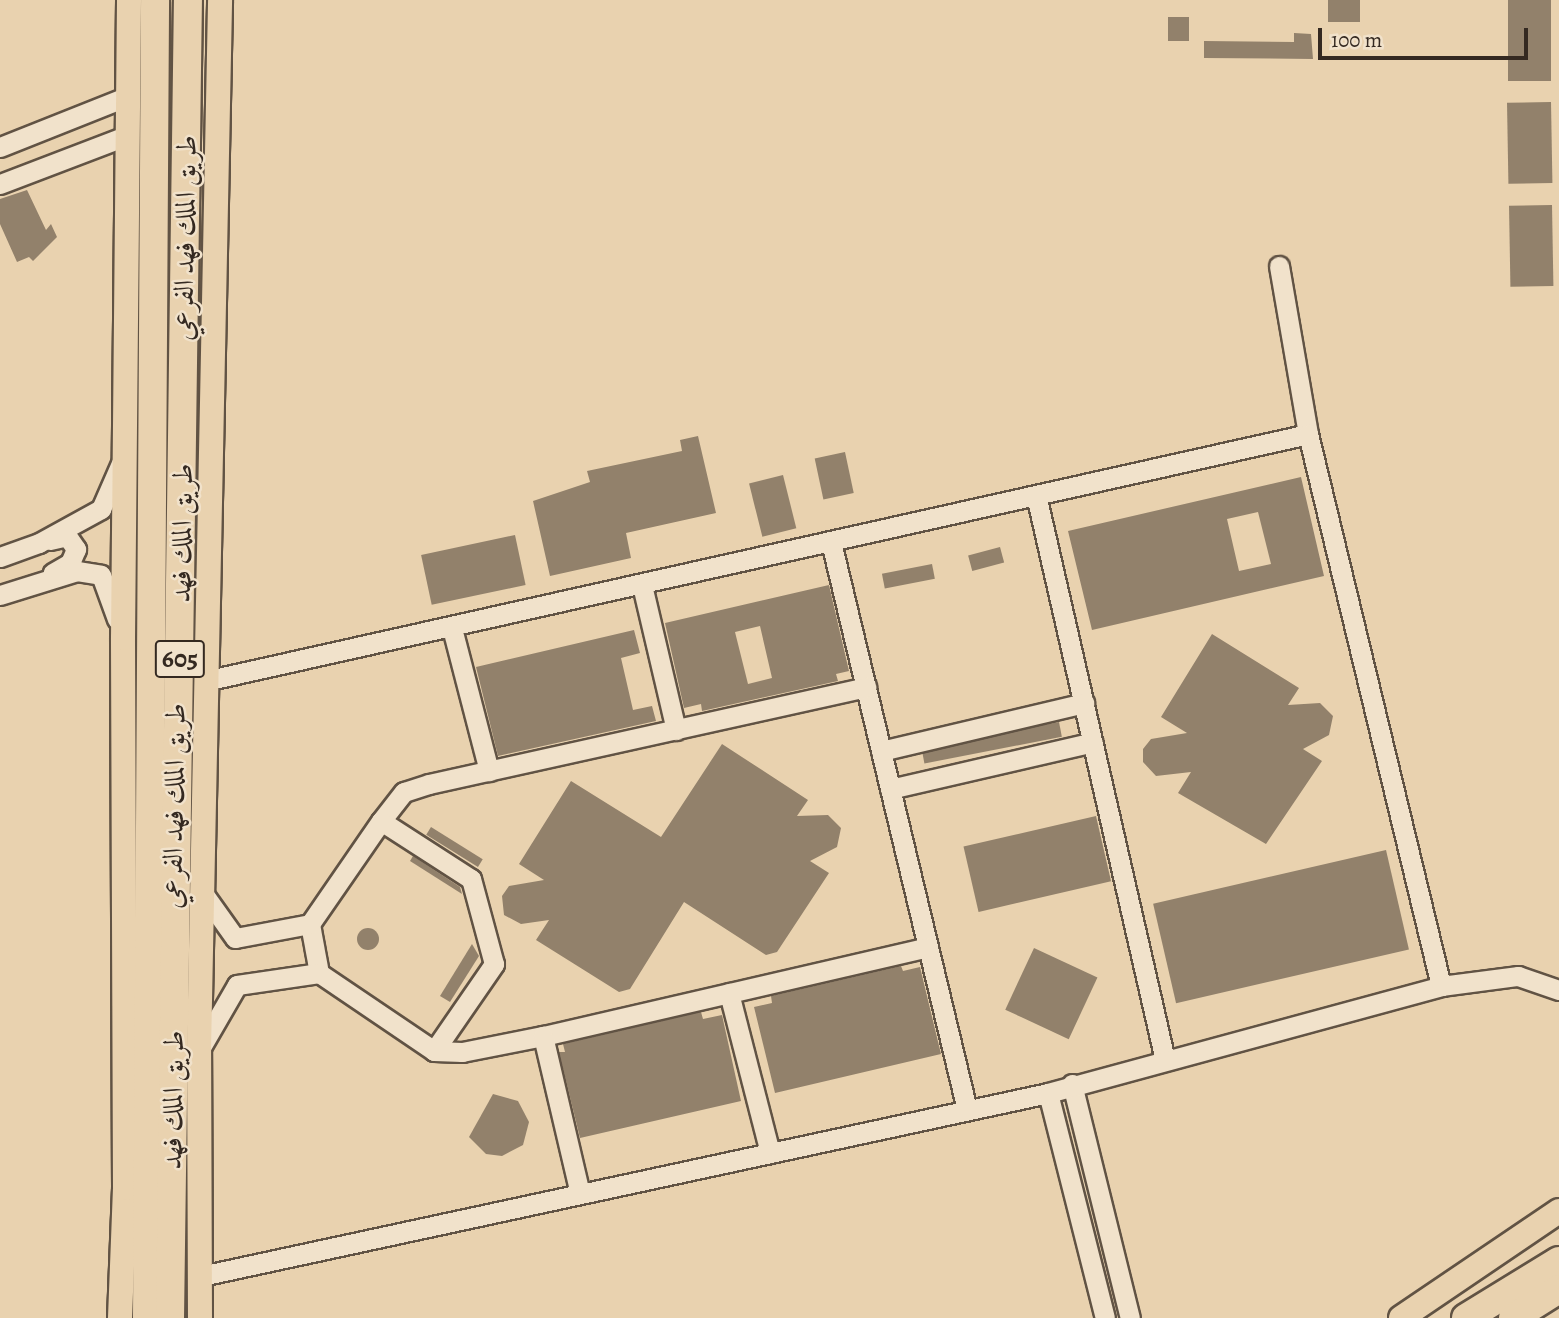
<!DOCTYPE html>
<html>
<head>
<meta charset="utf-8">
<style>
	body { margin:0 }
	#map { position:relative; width:1559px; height:1318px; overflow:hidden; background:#e9d2af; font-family:Alegreya,Amiri,serif }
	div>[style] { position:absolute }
	.building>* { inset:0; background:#92816b; transform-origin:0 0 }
	.round { border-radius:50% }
	.roads { filter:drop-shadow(2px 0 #615344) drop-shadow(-2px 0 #615344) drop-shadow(0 2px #615344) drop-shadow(0 -2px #615344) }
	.minor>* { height:19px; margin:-9.5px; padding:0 9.5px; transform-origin:9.5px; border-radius:9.5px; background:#f1e2cb }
	.major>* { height:24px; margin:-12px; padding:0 12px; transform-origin:12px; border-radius:12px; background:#e9d2af }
	.highway>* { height:28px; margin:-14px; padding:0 14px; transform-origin:14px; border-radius:14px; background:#e9d2af }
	span { translate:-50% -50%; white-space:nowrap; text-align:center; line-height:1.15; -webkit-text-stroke:5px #f1e2cb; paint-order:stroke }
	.shield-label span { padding:2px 5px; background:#f1e2cb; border:2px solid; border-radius:5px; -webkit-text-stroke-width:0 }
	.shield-label { font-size:26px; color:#342921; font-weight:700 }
	.street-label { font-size:28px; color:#342921 }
	.scale { position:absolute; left:1318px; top:28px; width:210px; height:32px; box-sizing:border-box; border:4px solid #342921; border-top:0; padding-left:9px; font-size:21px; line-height:24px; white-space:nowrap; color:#342921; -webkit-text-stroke:5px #f1e2cb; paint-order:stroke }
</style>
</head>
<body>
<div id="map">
	<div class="building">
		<div style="left:1328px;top:0;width:32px;height:22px"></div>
		<div style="left:1508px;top:0;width:43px;height:81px"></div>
		<div style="left:1168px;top:17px;width:21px;height:24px"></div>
		<div style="clip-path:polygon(1294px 33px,1311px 34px,1313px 59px,1204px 58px,1204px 41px,1294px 42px)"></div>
		<div style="left:1551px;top:102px;width:81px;height:44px;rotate:89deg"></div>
		<div style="clip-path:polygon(27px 190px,46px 230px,51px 224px,57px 237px,33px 261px,29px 257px,17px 262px,0 224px,0 199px)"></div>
		<div style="left:1552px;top:205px;width:81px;height:43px;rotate:89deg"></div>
		<div style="clip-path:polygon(698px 436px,716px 513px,626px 533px,631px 558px,550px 576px,533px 501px,590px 482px,587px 471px,682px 451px,680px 440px)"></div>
		<div style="left:845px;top:452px;width:42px;height:31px;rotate:78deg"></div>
		<div style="left:783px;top:475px;width:55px;height:35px;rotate:76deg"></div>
		<div style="clip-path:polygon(evenodd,1301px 477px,1324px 576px,1092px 630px,1068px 531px,1301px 477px,1258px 512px,1271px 564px,1239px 571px,1227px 519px,1258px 512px)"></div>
		<div style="left:515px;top:535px;width:51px;height:96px;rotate:78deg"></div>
		<div style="left:1000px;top:547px;width:16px;height:33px;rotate:75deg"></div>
		<div style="left:932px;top:564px;width:15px;height:51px;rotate:79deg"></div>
		<div style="clip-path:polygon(evenodd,829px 585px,849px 671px,836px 674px,838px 681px,702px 711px,701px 704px,684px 708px,665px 623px,829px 585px,760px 626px,772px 678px,748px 684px,735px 632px,760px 626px)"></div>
		<div style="clip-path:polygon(634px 630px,640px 653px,621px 658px,633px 710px,652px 706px,656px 721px,498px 756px,476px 667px)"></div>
		<div style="clip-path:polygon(1212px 634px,1299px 688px,1288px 705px,1320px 703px,1333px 716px,1329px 735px,1303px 749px,1322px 761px,1266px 844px,1178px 793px,1191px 772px,1156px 776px,1143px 762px,1143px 749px,1151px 739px,1187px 733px,1161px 717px)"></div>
		<div style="left:1059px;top:722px;width:15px;height:140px;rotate:79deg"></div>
		<div style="clip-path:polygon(722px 744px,808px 800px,797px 816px,828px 815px,841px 828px,837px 847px,810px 861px,829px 873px,777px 952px,766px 955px,684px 902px,630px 989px,619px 992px,536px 940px,549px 920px,521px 924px,504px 915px,502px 896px,509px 886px,544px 880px,519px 864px,571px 781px,661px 837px)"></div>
		<div style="left:1096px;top:816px;width:67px;height:136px;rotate:77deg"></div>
		<div style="left:431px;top:827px;width:61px;height:9px;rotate:32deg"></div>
		<div style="left:1386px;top:850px;width:102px;height:239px;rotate:77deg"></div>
		<div style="clip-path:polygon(413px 856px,460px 887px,462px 894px,410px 861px)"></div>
		<div class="round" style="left:357px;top:928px;width:22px;height:22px"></div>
		<div style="clip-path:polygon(472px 944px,479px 956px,450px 1002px,440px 996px)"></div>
		<div style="left:1034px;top:948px;width:70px;height:68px;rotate:25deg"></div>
		<div style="clip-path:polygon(901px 966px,903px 971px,920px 967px,941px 1054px,775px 1093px,754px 1007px,772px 1003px,771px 996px)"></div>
		<div style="clip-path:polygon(701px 1012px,703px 1019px,722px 1015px,741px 1101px,580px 1138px,559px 1052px,565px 1052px,563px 1044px)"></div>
		<div style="clip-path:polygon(493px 1094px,518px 1101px,529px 1122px,523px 1145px,502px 1156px,486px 1154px,469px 1137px)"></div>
	</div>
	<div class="roads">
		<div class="minor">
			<div style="left:0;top:147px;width:138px;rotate:-21.7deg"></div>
			<div style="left:0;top:184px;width:137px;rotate:-20.9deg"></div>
			<div style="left:1279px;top:266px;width:170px;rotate:80.2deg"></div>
			<div style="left:1036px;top:495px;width:580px;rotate:77.14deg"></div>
			<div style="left:50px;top:540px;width:17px;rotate:-13deg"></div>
			<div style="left:67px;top:536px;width:16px;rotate:55deg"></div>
			<div style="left:76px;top:549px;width:15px;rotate:113deg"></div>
			<div style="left:70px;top:563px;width:20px;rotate:150deg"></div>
			<div style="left:831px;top:542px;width:584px;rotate:76.53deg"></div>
			<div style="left:0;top:557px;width:41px;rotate:-19.7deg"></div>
			<div style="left:39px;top:543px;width:71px;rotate:-28.7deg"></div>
			<div style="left:101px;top:509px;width:52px;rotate:-66.4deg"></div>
			<div style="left:642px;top:585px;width:149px;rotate:76.8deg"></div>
			<div style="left:0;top:595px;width:81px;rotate:-17.3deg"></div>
			<div style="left:77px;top:571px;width:24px;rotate:9deg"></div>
			<div style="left:101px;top:575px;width:47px;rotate:70deg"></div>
			<div style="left:452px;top:628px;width:148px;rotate:75.5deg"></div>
			<div style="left:205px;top:681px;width:1130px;rotate:-12.62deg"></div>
			<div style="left:1308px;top:434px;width:568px;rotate:76.45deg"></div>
			<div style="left:881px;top:751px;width:209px;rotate:-13.3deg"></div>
			<div style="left:890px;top:789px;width:208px;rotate:-13deg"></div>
			<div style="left:381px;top:821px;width:37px;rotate:-52deg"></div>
			<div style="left:404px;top:792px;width:26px;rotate:-18deg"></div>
			<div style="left:429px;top:784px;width:448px;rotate:-12.5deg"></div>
			<div style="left:310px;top:924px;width:50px;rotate:79.6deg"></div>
			<div style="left:729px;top:993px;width:165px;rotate:75.6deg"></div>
			<div style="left:543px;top:1036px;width:395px;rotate:-13deg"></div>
			<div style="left:200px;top:1049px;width:74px;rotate:-60deg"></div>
			<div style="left:237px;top:985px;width:83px;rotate:-8.3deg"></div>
			<div style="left:319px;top:973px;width:139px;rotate:34.1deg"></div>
			<div style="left:434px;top:1051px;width:106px;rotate:-55.4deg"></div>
			<div style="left:494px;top:964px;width:88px;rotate:-105.1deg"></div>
			<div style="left:471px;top:879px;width:107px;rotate:-147.2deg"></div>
			<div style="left:381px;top:821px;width:125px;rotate:124.6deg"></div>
			<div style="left:310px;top:924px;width:76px;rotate:169.4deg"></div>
			<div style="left:235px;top:938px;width:55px;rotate:-125.4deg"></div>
			<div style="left:434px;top:1051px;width:28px;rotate:2deg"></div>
			<div style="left:462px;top:1052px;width:83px;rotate:-11.2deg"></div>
			<div style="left:543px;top:1036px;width:162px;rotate:76.8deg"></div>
			<div style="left:1072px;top:1084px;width:241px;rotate:76.1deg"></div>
			<div style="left:1048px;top:1093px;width:232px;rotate:75.8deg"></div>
			<div style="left:201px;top:1276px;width:867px;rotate:-12.19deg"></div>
			<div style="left:1048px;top:1093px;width:407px;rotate:-15.2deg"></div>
			<div style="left:1441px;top:986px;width:78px;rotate:-7.4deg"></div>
			<div style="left:1518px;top:976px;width:43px;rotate:18.9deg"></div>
		</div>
		<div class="major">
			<div style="left:120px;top:1318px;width:130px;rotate:-87.8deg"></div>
			<div style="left:125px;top:1188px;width:550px;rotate:-90.21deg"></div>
			<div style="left:123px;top:638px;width:638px;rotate:-89.46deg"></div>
			<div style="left:200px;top:1318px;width:268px;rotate:-90.2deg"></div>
			<div style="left:199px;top:1050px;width:1050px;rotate:-88.85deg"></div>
			<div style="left:1401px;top:1318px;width:191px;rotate:-34.1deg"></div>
		</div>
		<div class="highway">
			<div style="left:147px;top:1318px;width:1318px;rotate:-89.65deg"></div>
			<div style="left:170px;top:1318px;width:1318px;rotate:-89.22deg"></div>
			<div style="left:1466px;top:1318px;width:109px;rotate:-31.5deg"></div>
			<div style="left:1513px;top:1318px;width:54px;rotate:-32.2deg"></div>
		</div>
	</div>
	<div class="shield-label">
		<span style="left:180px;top:659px">605</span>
	</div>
	<div class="street-label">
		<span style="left:185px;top:238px;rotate:-89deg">طريق الملك فهد الفرعي</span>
		<span style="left:182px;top:533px;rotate:-89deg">طريق الملك فهد</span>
		<span style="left:174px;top:806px;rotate:-89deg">طريق الملك فهد الفرعي</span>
		<span style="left:173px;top:1100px;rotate:-89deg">طريق الملك فهد</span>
	</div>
	<div class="scale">100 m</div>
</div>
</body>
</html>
